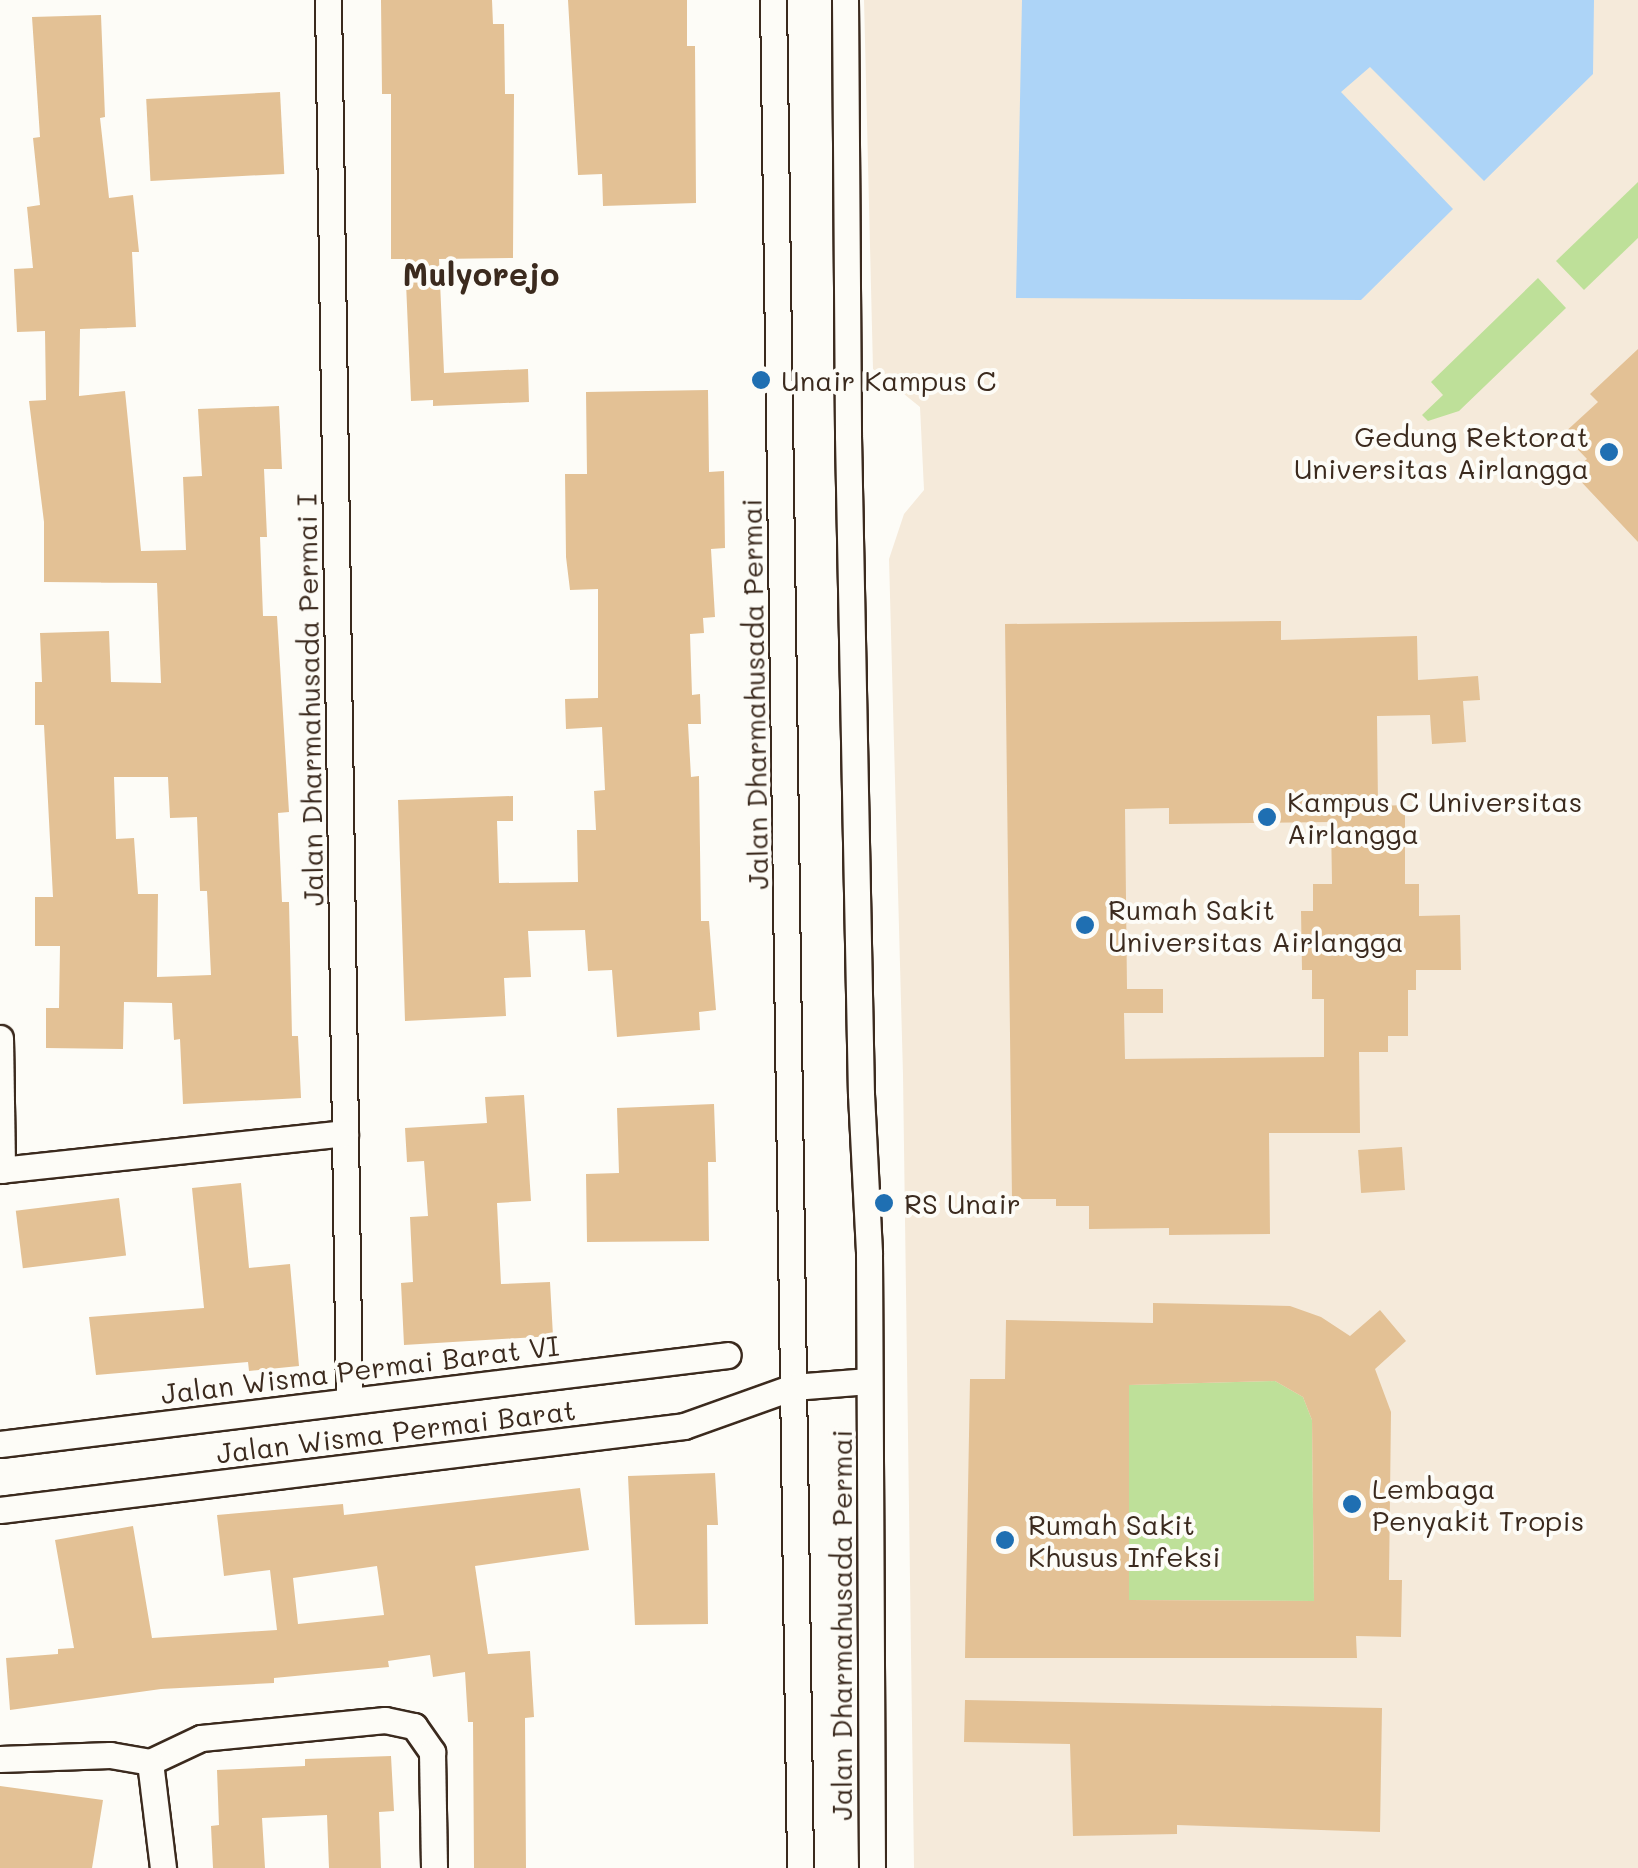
<!DOCTYPE html>
<html>
<head>
<meta charset="utf-8">
<style>
	body { margin:0 }
	#map { position:relative; width:1638px; height:1868px; overflow:hidden; background:#fdfcf7; font-family:Mali,sans-serif }
	div>[style] { position:absolute }
	.built>* { inset:0; background:#f5eada }
	.green>* { inset:0; background:#bee099 }
	.water>* { inset:0; background:#add4f7 }
	.building>* { inset:0; background:#e3c195; transform-origin:0 0 }
	.roads { filter:drop-shadow(2px 0 #3b2a1e) drop-shadow(-2px 0 #3b2a1e) drop-shadow(0 2px #3b2a1e) drop-shadow(0 -2px #3b2a1e) }
	.minor>* { height:25px; margin:-12.5px; padding:0 12.5px; transform-origin:12.5px; border-radius:12.5px; background:#fdfcf7 }
	.dots>* { width:28px; height:28px; translate:-50% -50%; box-sizing:border-box; border:5px solid #fdfcf7; border-radius:50% }
	span { translate:-50% -50%; white-space:nowrap; text-align:center; line-height:1.15; -webkit-text-stroke:8px #fdfcf7; paint-order:stroke }
	.poi-label { font-size:28px; color:#3b2a1e }
	.left { translate:0 -50%; text-align:left }
	.right { translate:-100% -50%; text-align:right }
	.street-label { font-size:28px; color:#3b2a1e }
	.quarter-label { font-size:32px; color:#3b2a1e; font-weight:700 }
</style>
</head>
<body>
<div id="map">
	<div class="built">
		<div style="clip-path:polygon(864px 0,1638px 0,1638px 1868px,914px 1868px,903px 1075px,889px 559px,904px 514px,924px 490px,920px 407px,873px 369px)"></div>
	</div>
	<div class="green">
		<div style="clip-path:polygon(1638px 182px,1638px 238px,1584px 290px,1556px 261px)"></div>
		<div style="clip-path:polygon(1538px 278px,1566px 308px,1459px 411px,1428px 421px,1422px 415px,1443px 395px,1431px 382px)"></div>
		<div style="clip-path:polygon(1275px 1381px,1303px 1397px,1312px 1420px,1314px 1601px,1129px 1600px,1129px 1385px)"></div>
	</div>
	<div class="water">
		<div style="clip-path:polygon(1022px 0,1594px 0,1593px 74px,1484px 181px,1370px 67px,1341px 92px,1453px 209px,1361px 300px,1016px 298px)"></div>
	</div>
	<div class="building">
		<div style="clip-path:polygon(381px 0,492px 0,493px 24px,504px 24px,505px 94px,514px 94px,513px 258px,439px 259px,444px 373px,528px 369px,529px 402px,433px 406px,433px 400px,411px 401px,405px 259px,391px 259px,391px 94px,382px 94px)"></div>
		<div style="clip-path:polygon(568px 0,687px 0,687px 46px,695px 46px,696px 203px,603px 206px,602px 174px,578px 175px)"></div>
		<div style="clip-path:polygon(evenodd,101px 15px,105px 117px,100px 118px,109px 198px,133px 195px,139px 252px,132px 252px,136px 327px,80px 329px,79px 396px,125px 391px,141px 551px,186px 550px,183px 477px,202px 476px,198px 409px,279px 406px,282px 469px,264px 469px,267px 537px,260px 537px,263px 616px,277px 616px,289px 812px,278px 813px,282px 902px,289px 902px,292px 1036px,298px 1036px,301px 1098px,183px 1104px,180px 1039px,174px 1040px,172px 1003px,124px 1002px,123px 1049px,46px 1048px,46px 1008px,59px 1008px,60px 946px,35px 946px,35px 897px,53px 897px,44px 725px,35px 725px,35px 682px,42px 682px,40px 633px,109px 631px,111px 682px,161px 683px,157px 583px,44px 582px,44px 522px,29px 401px,46px 400px,45px 331px,17px 332px,14px 269px,33px 268px,27px 207px,40px 205px,33px 138px,40px 137px,32px 17px,101px 15px,114px 777px,168px 777px,170px 818px,197px 817px,200px 891px,207px 891px,211px 975px,157px 977px,158px 894px,138px 894px,134px 838px,116px 839px,114px 777px)"></div>
		<div style="left:280px;top:92px;width:82px;height:134px;rotate:87deg"></div>
		<div style="clip-path:polygon(1638px 349px,1638px 542px,1572px 472px,1587px 459px,1563px 434px,1598px 402px,1590px 394px)"></div>
		<div style="clip-path:polygon(708px 390px,709px 472px,724px 471px,725px 548px,711px 549px,715px 617px,703px 618px,704px 633px,690px 634px,692px 695px,700px 694px,701px 724px,688px 724px,691px 777px,699px 776px,701px 921px,709px 921px,716px 1010px,699px 1012px,700px 1030px,617px 1037px,612px 970px,588px 971px,585px 930px,528px 931px,531px 977px,504px 978px,506px 1016px,405px 1021px,398px 800px,513px 796px,513px 821px,497px 821px,499px 883px,578px 882px,577px 830px,596px 830px,594px 791px,605px 790px,602px 727px,566px 729px,565px 699px,598px 698px,598px 589px,570px 590px,566px 557px,565px 474px,587px 474px,586px 392px)"></div>
		<div style="clip-path:polygon(evenodd,1281px 621px,1281px 640px,1417px 636px,1418px 680px,1478px 676px,1480px 700px,1463px 701px,1466px 742px,1432px 744px,1430px 715px,1377px 716px,1378px 806px,1405px 805px,1405px 884px,1419px 884px,1419px 916px,1460px 915px,1461px 970px,1416px 970px,1416px 990px,1408px 990px,1408px 1036px,1388px 1036px,1388px 1052px,1359px 1052px,1360px 1133px,1269px 1133px,1270px 1234px,1169px 1235px,1169px 1228px,1089px 1229px,1089px 1206px,1056px 1206px,1056px 1199px,1012px 1199px,1005px 624px,1281px 621px,1169px 808px,1169px 824px,1331px 822px,1332px 884px,1313px 884px,1313px 911px,1301px 911px,1302px 970px,1312px 970px,1312px 999px,1324px 999px,1324px 1057px,1125px 1059px,1124px 1013px,1163px 1013px,1163px 989px,1127px 989px,1125px 809px,1169px 808px)"></div>
		<div style="clip-path:polygon(524px 1095px,531px 1201px,497px 1203px,501px 1284px,550px 1282px,553px 1336px,404px 1345px,401px 1283px,413px 1282px,410px 1217px,428px 1216px,424px 1161px,407px 1162px,405px 1128px,487px 1123px,485px 1097px)"></div>
		<div style="clip-path:polygon(714px 1104px,716px 1162px,708px 1162px,709px 1241px,587px 1242px,586px 1174px,619px 1173px,617px 1108px)"></div>
		<div style="left:1402px;top:1147px;width:43px;height:44px;rotate:86deg"></div>
		<div style="clip-path:polygon(241px 1183px,249px 1268px,290px 1264px,299px 1366px,249px 1371px,248px 1362px,96px 1375px,89px 1317px,204px 1308px,192px 1188px)"></div>
		<div style="left:119px;top:1198px;width:58px;height:104px;rotate:83deg"></div>
		<div style="clip-path:polygon(evenodd,1153px 1303px,1290px 1306px,1321px 1317px,1350px 1336px,1380px 1310px,1406px 1341px,1375px 1369px,1391px 1412px,1389px 1580px,1402px 1580px,1401px 1637px,1356px 1636px,1357px 1658px,965px 1658px,970px 1379px,1005px 1379px,1006px 1320px,1153px 1323px,1153px 1303px,1275px 1381px,1303px 1397px,1312px 1420px,1314px 1601px,1129px 1600px,1129px 1385px,1275px 1381px)"></div>
		<div style="clip-path:polygon(715px 1473px,718px 1525px,707px 1525px,708px 1624px,635px 1625px,628px 1476px)"></div>
		<div style="clip-path:polygon(evenodd,580px 1488px,589px 1550px,475px 1566px,488px 1654px,530px 1651px,534px 1717px,525px 1718px,526px 1868px,474px 1868px,473px 1722px,468px 1722px,465px 1672px,433px 1677px,430px 1655px,388px 1661px,389px 1667px,274px 1678px,274px 1683px,161px 1689px,10px 1710px,6px 1658px,58px 1654px,58px 1649px,74px 1648px,55px 1540px,133px 1526px,152px 1638px,277px 1630px,270px 1570px,224px 1576px,217px 1515px,343px 1504px,344px 1515px,580px 1488px,377px 1566px,384px 1615px,298px 1624px,293px 1578px,377px 1566px)"></div>
		<div style="clip-path:polygon(965px 1700px,1382px 1708px,1380px 1832px,1177px 1825px,1177px 1834px,1073px 1836px,1070px 1744px,964px 1742px)"></div>
		<div style="clip-path:polygon(391px 1756px,394px 1811px,379px 1812px,381px 1868px,329px 1868px,327px 1815px,262px 1818px,265px 1868px,213px 1868px,211px 1826px,219px 1825px,217px 1770px,305px 1766px,305px 1759px)"></div>
		<div style="clip-path:polygon(0 1786px,103px 1800px,92px 1868px,0 1868px)"></div>
	</div>
	<div class="roads">
		<div class="minor">
			<div style="left:328px;top:0;width:1399px;rotate:89.14deg"></div>
			<div style="left:773px;top:0;width:1868px;rotate:89.17deg"></div>
			<div style="left:845px;top:0;width:436px;rotate:89.6deg"></div>
			<div style="left:848px;top:436px;width:658px;rotate:88.87deg"></div>
			<div style="left:861px;top:1094px;width:160px;rotate:87.1deg"></div>
			<div style="left:869px;top:1254px;width:614px;rotate:89.72deg"></div>
			<div style="left:0;top:1038px;width:132px;rotate:89.1deg"></div>
			<div style="left:0;top:1170px;width:347px;rotate:-6.1deg"></div>
			<div style="left:0;top:1444px;width:733px;rotate:-6.97deg"></div>
			<div style="left:0;top:1510px;width:689px;rotate:-7deg"></div>
			<div style="left:684px;top:1426px;width:116px;rotate:-19.7deg"></div>
			<div style="left:793px;top:1387px;width:76px;rotate:-4.5deg"></div>
			<div style="left:0;top:1759px;width:110px;rotate:-2.1deg"></div>
			<div style="left:110px;top:1755px;width:41px;rotate:9.9deg"></div>
			<div style="left:150px;top:1762px;width:56px;rotate:-25.2deg"></div>
			<div style="left:201px;top:1738px;width:185px;rotate:-5.6deg"></div>
			<div style="left:385px;top:1720px;width:30px;rotate:12deg"></div>
			<div style="left:414px;top:1726px;width:32px;rotate:55deg"></div>
			<div style="left:432px;top:1752px;width:116px;rotate:89deg"></div>
			<div style="left:150px;top:1762px;width:107px;rotate:83deg"></div>
		</div>
	</div>
	<div class="dots">
		<div style="left:761px;top:380px;background:#1f6fb2"></div>
		<div style="left:1609px;top:452px;background:#1f6fb2"></div>
		<div style="left:1267px;top:817px;background:#1f6fb2"></div>
		<div style="left:1085px;top:925px;background:#1f6fb2"></div>
		<div style="left:884px;top:1203px;background:#1f6fb2"></div>
		<div style="left:1352px;top:1504px;background:#1f6fb2"></div>
		<div style="left:1005px;top:1540px;background:#1f6fb2"></div>
	</div>
	<div class="poi-label">
		<span class="left" style="left:781px;top:380px">Unair Kampus C</span>
		<span class="right" style="left:1589px;top:452px">Gedung Rektorat<br>Universitas Airlangga</span>
		<span class="left" style="left:1287px;top:817px">Kampus C Universitas<br>Airlangga</span>
		<span class="left" style="left:1108px;top:925px">Rumah Sakit<br>Universitas Airlangga</span>
		<span class="left" style="left:904px;top:1203px">RS Unair</span>
		<span class="left" style="left:1372px;top:1504px">Lembaga<br>Penyakit Tropis</span>
		<span class="left" style="left:1028px;top:1540px">Rumah Sakit<br>Khusus Infeksi</span>
	</div>
	<div class="street-label">
		<span style="left:754px;top:694px;rotate:-91deg">Jalan Dharmahusada Permai</span>
		<span style="left:309px;top:700px;rotate:-91deg">Jalan Dharmahusada Permai I</span>
		<span style="left:360px;top:1369px;rotate:-7deg">Jalan Wisma Permai Barat VI</span>
		<span style="left:396px;top:1431px;rotate:-7deg">Jalan Wisma Permai Barat</span>
		<span style="left:841px;top:1625px;rotate:-90deg">Jalan Dharmahusada Permai</span>
	</div>
	<div class="quarter-label">
		<span style="left:481px;top:273px">Mulyorejo</span>
	</div>
</div>
</body>
</html>
